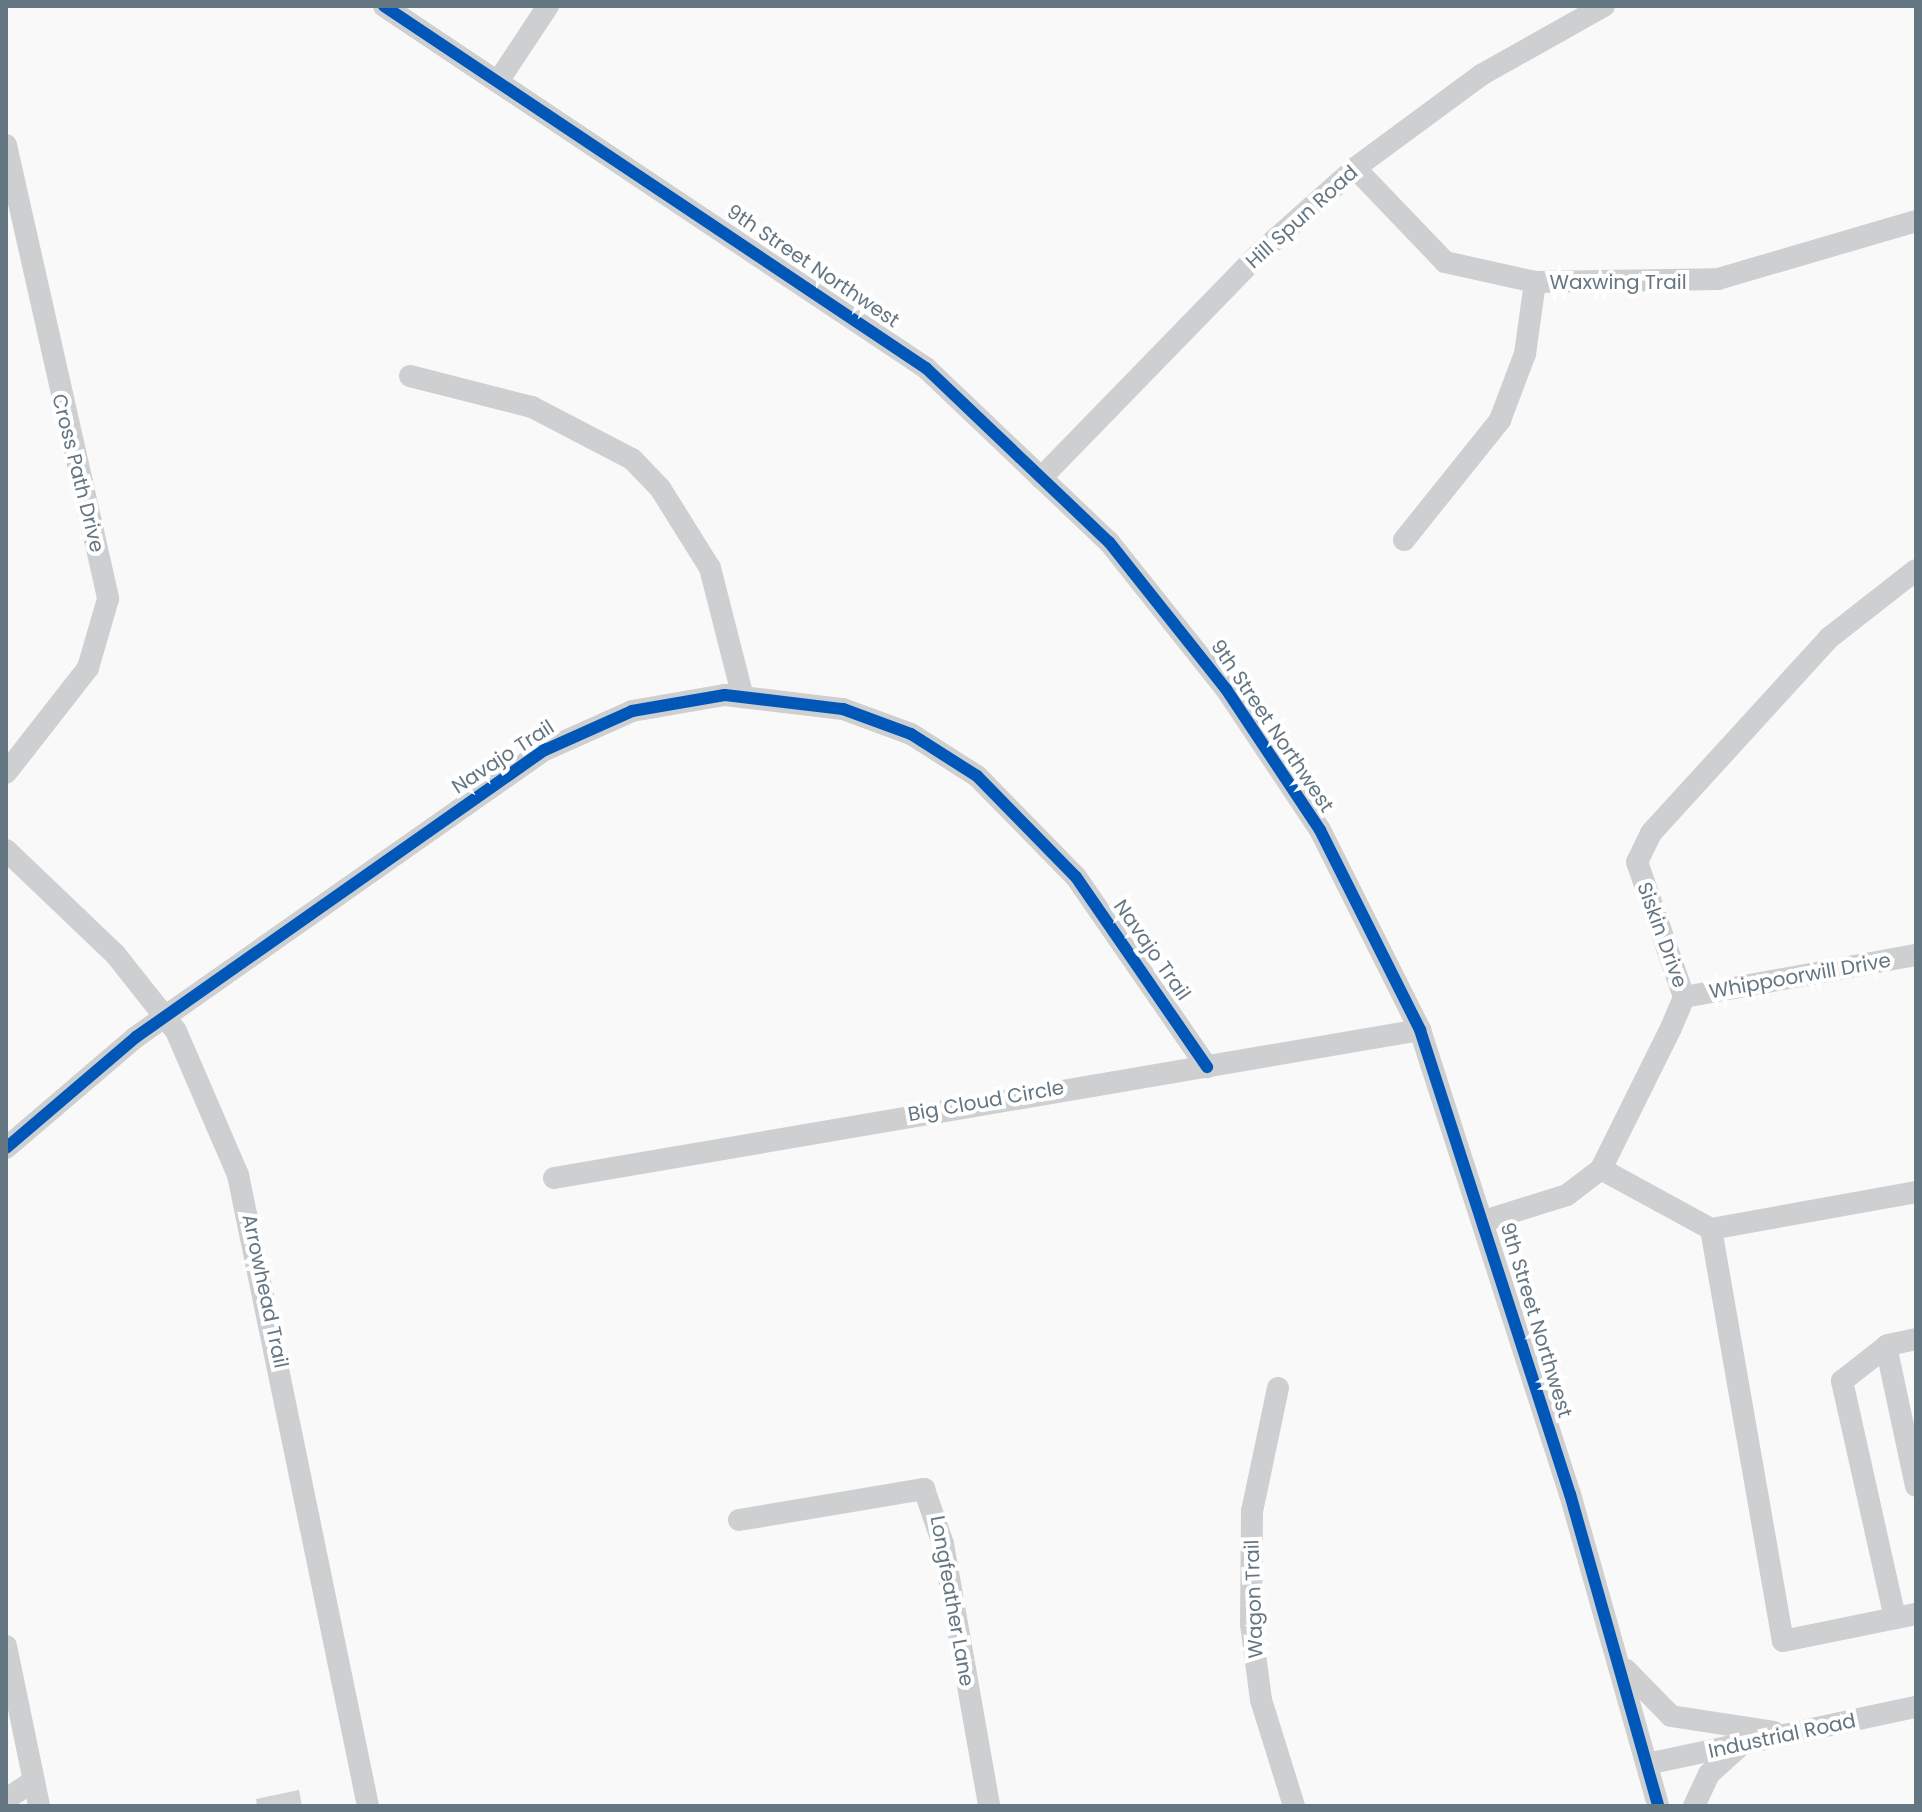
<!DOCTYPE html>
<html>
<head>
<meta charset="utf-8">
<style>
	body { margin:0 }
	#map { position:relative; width:1922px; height:1812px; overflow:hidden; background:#f9f9f9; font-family:Poppins,sans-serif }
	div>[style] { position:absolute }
	.building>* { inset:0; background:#d0d2d3 }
	.minor>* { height:22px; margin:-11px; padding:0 11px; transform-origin:11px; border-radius:11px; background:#cecfd0 }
	.cycleway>* { height:12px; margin:-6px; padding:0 6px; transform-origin:6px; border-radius:6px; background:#0057b8 }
	span { translate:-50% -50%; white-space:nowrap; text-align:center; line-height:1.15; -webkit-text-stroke:8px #fff; paint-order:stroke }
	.street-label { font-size:20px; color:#657683 }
	.frame { position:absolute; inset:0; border:8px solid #657683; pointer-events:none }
</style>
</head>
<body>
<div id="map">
	<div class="building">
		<div style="clip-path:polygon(299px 1790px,302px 1806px,257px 1806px,256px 1799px)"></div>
	</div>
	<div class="minor">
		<div style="left:384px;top:6px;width:652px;rotate:33.74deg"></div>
		<div style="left:926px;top:368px;width:253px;rotate:43.6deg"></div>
		<div style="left:1109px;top:542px;width:188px;rotate:51.5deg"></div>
		<div style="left:1226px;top:689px;width:169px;rotate:56.3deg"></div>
		<div style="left:1320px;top:830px;width:224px;rotate:63.4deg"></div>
		<div style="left:1420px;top:1030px;width:488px;rotate:72.1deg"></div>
		<div style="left:1570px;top:1494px;width:324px;rotate:74.2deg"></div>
		<div style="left:499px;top:80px;width:89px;rotate:-56.5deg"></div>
		<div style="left:6px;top:145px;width:465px;rotate:77.3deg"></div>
		<div style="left:108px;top:599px;width:72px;rotate:106.2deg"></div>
		<div style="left:88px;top:668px;width:133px;rotate:128deg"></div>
		<div style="left:1355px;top:168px;width:130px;rotate:46.2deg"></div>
		<div style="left:1445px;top:262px;width:92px;rotate:12.5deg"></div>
		<div style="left:1535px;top:282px;width:183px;rotate:-0.9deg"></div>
		<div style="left:1718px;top:279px;width:206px;rotate:-16.3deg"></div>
		<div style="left:410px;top:376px;width:126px;rotate:14.3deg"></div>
		<div style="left:532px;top:407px;width:113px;rotate:27.5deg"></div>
		<div style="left:632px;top:459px;width:40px;rotate:46deg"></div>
		<div style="left:660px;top:488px;width:94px;rotate:58deg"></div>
		<div style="left:710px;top:568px;width:130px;rotate:75.7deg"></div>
		<div style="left:1041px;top:478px;width:317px;rotate:-45.8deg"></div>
		<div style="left:1262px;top:251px;width:125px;rotate:-41.7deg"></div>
		<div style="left:1355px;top:168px;width:157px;rotate:-36.4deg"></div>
		<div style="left:1481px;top:75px;width:141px;rotate:-29.3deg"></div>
		<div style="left:1404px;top:540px;width:154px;rotate:-51.3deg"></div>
		<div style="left:1500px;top:420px;width:71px;rotate:-69.3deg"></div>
		<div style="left:1525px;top:354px;width:73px;rotate:-82.1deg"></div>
		<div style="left:6px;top:850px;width:151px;rotate:43.7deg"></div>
		<div style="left:115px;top:954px;width:98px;rotate:51.6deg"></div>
		<div style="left:176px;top:1031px;width:157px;rotate:66.7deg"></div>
		<div style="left:238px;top:1175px;width:644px;rotate:78.36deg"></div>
		<div style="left:1684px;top:997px;width:236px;rotate:-10.3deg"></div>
		<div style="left:6px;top:1148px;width:171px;rotate:-40.5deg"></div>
		<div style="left:136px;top:1037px;width:500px;rotate:-35.1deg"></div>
		<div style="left:545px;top:750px;width:95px;rotate:-24.1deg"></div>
		<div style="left:632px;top:711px;width:94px;rotate:-9.8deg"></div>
		<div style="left:725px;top:695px;width:119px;rotate:6.8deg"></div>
		<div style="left:843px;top:709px;width:72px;rotate:20.2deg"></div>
		<div style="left:911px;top:734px;width:78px;rotate:32.5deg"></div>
		<div style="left:977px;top:776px;width:141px;rotate:45.6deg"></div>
		<div style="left:1076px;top:877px;width:231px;rotate:55.4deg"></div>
		<div style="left:1601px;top:1169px;width:125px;rotate:28.6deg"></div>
		<div style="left:1711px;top:1229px;width:418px;rotate:80.1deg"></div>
		<div style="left:1783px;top:1641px;width:136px;rotate:-11.5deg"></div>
		<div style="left:554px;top:1178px;width:879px;rotate:-9.7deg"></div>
		<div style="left:1484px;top:1221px;width:87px;rotate:-17.4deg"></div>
		<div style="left:1567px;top:1195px;width:43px;rotate:-37.4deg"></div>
		<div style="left:1601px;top:1169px;width:157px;rotate:-63.6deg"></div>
		<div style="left:1671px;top:1028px;width:34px;rotate:-67deg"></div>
		<div style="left:1684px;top:997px;width:143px;rotate:-109.2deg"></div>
		<div style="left:1637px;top:862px;width:32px;rotate:-64deg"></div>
		<div style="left:1651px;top:833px;width:264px;rotate:-47.6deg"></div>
		<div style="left:1829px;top:638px;width:110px;rotate:-38deg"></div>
		<div style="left:1711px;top:1229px;width:208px;rotate:-10.2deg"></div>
		<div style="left:1886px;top:1346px;width:143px;rotate:77.9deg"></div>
		<div style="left:1278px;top:1388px;width:126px;rotate:101.9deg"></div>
		<div style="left:1252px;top:1511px;width:113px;rotate:90.5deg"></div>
		<div style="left:1251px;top:1624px;width:77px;rotate:82.5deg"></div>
		<div style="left:1261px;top:1700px;width:111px;rotate:72.7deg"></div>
		<div style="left:739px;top:1520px;width:188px;rotate:-9.5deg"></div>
		<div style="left:924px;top:1489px;width:58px;rotate:70.9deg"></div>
		<div style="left:943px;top:1544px;width:266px;rotate:80deg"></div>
		<div style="left:1895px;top:1618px;width:243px;rotate:-102.6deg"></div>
		<div style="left:1842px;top:1381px;width:58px;rotate:-38deg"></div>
		<div style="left:1888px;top:1345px;width:29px;rotate:-12deg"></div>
		<div style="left:6px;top:1646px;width:163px;rotate:78.3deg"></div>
		<div style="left:1626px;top:1670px;width:64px;rotate:45.6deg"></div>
		<div style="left:1671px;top:1716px;width:104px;rotate:8.8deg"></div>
		<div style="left:1647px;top:1764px;width:275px;rotate:-12deg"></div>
		<div style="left:6px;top:1799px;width:33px;rotate:-33deg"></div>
		<div style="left:1694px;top:1806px;width:35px;rotate:-65deg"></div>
		<div style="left:1709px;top:1774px;width:43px;rotate:-42.2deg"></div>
	</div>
	<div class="cycleway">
		<div style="left:384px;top:6px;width:652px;rotate:33.74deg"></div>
		<div style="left:926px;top:368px;width:253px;rotate:43.6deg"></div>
		<div style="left:1109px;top:542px;width:188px;rotate:51.5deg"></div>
		<div style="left:1226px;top:689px;width:169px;rotate:56.3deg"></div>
		<div style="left:1320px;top:830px;width:224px;rotate:63.4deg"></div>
		<div style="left:1420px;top:1030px;width:488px;rotate:72.1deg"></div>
		<div style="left:1570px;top:1494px;width:324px;rotate:74.2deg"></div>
		<div style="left:6px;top:1148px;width:171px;rotate:-40.5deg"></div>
		<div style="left:136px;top:1037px;width:500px;rotate:-35.1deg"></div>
		<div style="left:545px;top:750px;width:95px;rotate:-24.1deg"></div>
		<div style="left:632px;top:711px;width:94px;rotate:-9.8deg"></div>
		<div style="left:725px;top:695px;width:119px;rotate:6.8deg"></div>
		<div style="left:843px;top:709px;width:72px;rotate:20.2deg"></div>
		<div style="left:911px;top:734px;width:78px;rotate:32.5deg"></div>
		<div style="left:977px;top:776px;width:141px;rotate:45.6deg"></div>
		<div style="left:1076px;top:877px;width:231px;rotate:55.4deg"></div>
	</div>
	<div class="street-label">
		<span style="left:1302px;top:217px;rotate:-42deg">Hill Spun Road</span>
		<span style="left:813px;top:266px;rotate:34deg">9th Street Northwest</span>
		<span style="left:1618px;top:282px">Waxwing Trail</span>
		<span style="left:78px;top:473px;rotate:76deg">Cross Path Drive</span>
		<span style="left:1272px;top:726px;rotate:56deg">9th Street Northwest</span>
		<span style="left:503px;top:757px;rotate:-33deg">Navajo Trail</span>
		<span style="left:1662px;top:935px;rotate:70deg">Siskin Drive</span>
		<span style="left:1152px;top:950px;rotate:55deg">Navajo Trail</span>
		<span style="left:1800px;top:976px;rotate:-10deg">Whippoorwill Drive</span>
		<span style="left:986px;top:1101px;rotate:-10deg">Big Cloud Circle</span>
		<span style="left:265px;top:1291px;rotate:78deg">Arrowhead Trail</span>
		<span style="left:1536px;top:1320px;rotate:73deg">9th Street Northwest</span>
		<span style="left:1254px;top:1599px;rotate:-92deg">Wagon Trail</span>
		<span style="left:952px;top:1601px;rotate:80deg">Longfeather Lane</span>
		<span style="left:1782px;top:1736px;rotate:-12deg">Industrial Road</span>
	</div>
	<div class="frame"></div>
</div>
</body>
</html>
